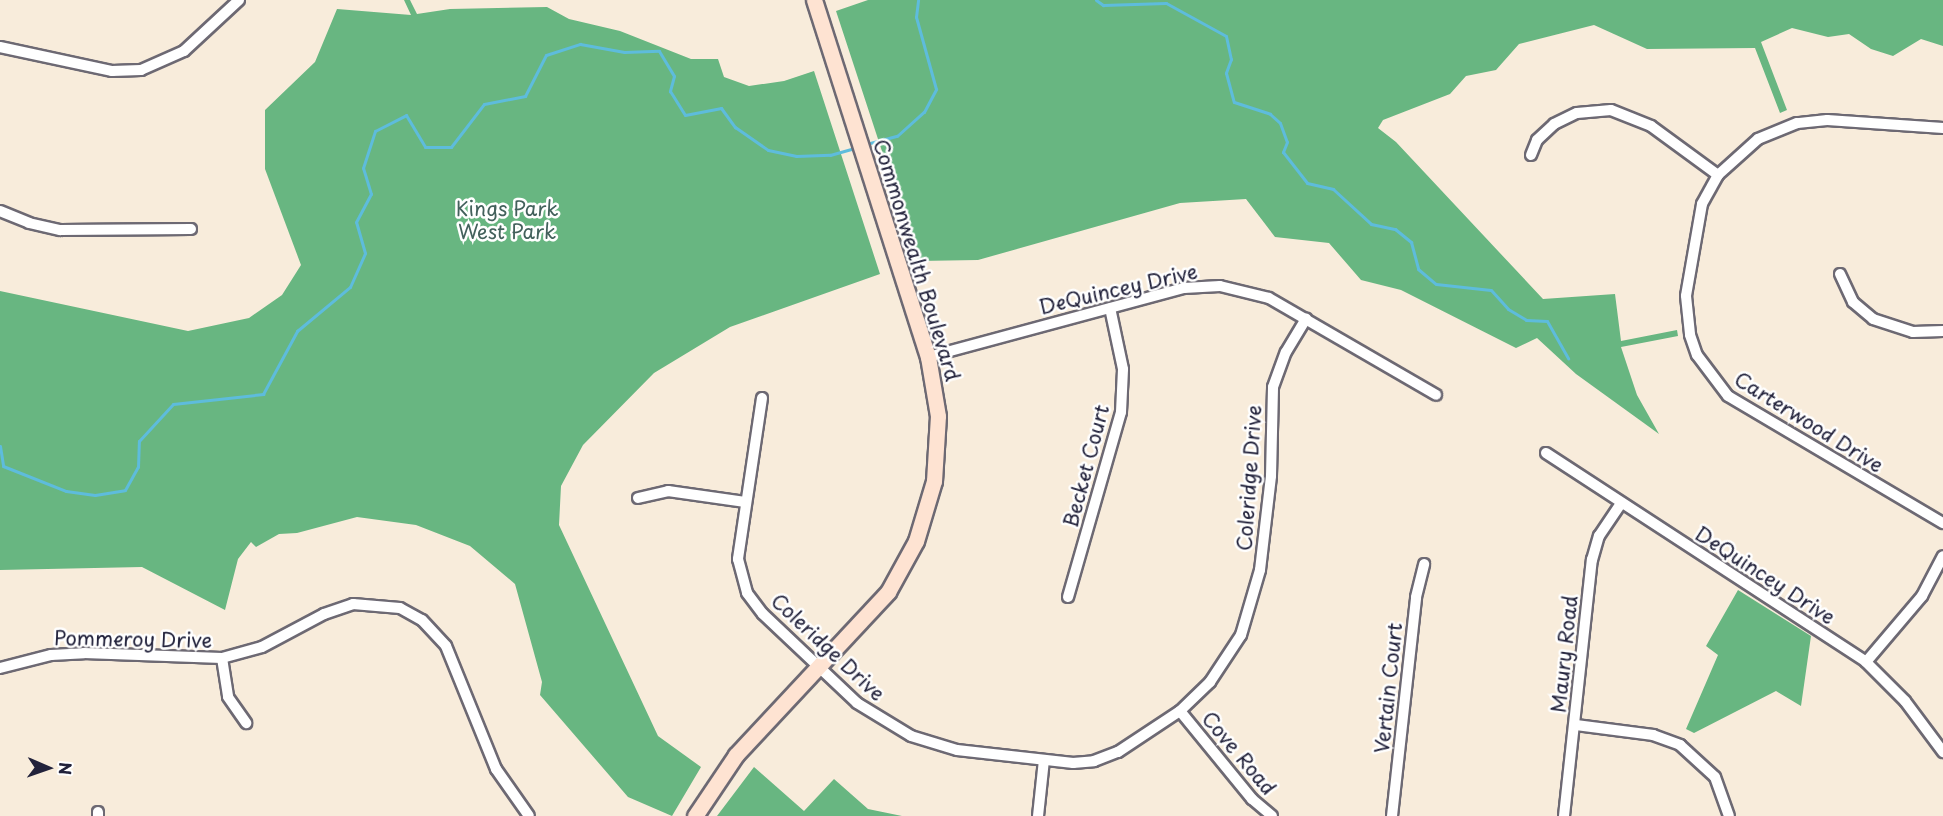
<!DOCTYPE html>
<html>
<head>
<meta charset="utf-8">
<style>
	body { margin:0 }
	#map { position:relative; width:1943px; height:816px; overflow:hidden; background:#f8ecdb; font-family:"Playpen Sans",sans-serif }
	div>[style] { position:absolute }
	.forest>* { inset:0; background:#68b681 }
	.stream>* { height:3px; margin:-1.5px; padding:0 1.5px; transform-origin:1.5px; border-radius:1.5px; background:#5ebcdc }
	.roads { filter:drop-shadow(2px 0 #6d6973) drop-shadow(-2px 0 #6d6973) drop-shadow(0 2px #6d6973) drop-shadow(0 -2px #6d6973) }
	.street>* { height:10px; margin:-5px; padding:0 5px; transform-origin:5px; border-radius:5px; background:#fff }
	.secondary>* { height:15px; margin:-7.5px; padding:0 7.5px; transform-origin:7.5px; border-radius:7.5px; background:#fee3d2 }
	span { translate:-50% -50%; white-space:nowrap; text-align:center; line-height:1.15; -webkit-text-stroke:5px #fff; paint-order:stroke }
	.park-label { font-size:20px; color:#43615c }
	.street-label { font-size:20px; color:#22223b }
	.north { position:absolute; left:18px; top:738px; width:60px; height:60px; -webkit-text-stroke:4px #fff; paint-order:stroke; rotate:92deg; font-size:16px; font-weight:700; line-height:24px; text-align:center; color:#22223b }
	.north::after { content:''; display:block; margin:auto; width:21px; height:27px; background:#22223b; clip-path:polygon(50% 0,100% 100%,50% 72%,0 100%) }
</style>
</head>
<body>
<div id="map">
	<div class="forest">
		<div style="clip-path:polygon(404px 0,410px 0,417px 14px,450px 9px,547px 7px,569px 19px,620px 31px,691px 59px,718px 59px,724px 77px,749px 86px,784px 81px,814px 71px,880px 274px,730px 327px,654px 373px,583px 445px,561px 486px,559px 525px,658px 736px,701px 767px,672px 816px,628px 797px,540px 695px,542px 682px,515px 584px,470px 546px,416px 525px,357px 517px,297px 533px,279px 534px,256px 547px,251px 542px,238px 559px,225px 610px,142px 567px,0 570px,0 291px,188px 331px,249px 318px,282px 295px,301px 265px,265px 169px,265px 110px,315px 62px,337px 9px,411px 15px)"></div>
		<div style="clip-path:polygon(868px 0,1943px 0,1943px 46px,1921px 39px,1893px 56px,1871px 49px,1849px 34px,1828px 37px,1792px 28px,1761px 42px,1787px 110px,1780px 113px,1755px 48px,1647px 49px,1594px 25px,1519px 44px,1496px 70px,1466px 76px,1450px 94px,1383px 120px,1378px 128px,1396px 142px,1543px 299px,1615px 294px,1621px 341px,1677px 330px,1678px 336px,1621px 347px,1637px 395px,1659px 434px,1576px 374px,1537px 338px,1516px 348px,1401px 290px,1361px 280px,1329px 243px,1275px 237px,1246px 199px,1180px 203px,978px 260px,918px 261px,836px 11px)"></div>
		<div style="clip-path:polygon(1738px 590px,1811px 636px,1801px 706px,1776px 691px,1694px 733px,1686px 729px,1718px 655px,1706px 646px)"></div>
		<div style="clip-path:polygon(754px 767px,804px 811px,834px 779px,868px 809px,902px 816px,717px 816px)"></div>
	</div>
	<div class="stream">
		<div style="left:1096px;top:0;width:9px;rotate:36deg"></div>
		<div style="left:1103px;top:5px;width:63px;rotate:-1.8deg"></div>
		<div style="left:1166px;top:3px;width:68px;rotate:28.8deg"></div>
		<div style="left:1226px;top:36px;width:24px;rotate:78deg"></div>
		<div style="left:1231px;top:59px;width:15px;rotate:110deg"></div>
		<div style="left:1226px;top:73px;width:30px;rotate:75deg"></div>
		<div style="left:1234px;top:102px;width:38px;rotate:18deg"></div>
		<div style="left:1270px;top:114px;width:13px;rotate:42deg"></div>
		<div style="left:1280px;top:123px;width:20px;rotate:70deg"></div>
		<div style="left:1287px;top:142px;width:11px;rotate:112deg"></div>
		<div style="left:1283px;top:152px;width:39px;rotate:52deg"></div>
		<div style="left:1307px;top:183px;width:27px;rotate:13deg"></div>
		<div style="left:1333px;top:189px;width:52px;rotate:42.6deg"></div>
		<div style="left:1371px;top:224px;width:25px;rotate:12deg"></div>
		<div style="left:1395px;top:229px;width:21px;rotate:39deg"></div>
		<div style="left:1411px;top:242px;width:28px;rotate:75deg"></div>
		<div style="left:1418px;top:269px;width:23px;rotate:40deg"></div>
		<div style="left:1436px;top:284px;width:55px;rotate:6.2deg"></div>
		<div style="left:1491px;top:290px;width:25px;rotate:48deg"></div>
		<div style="left:1508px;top:309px;width:21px;rotate:31deg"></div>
		<div style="left:1526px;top:320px;width:21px;rotate:3deg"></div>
		<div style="left:1547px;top:321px;width:43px;rotate:60.4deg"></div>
		<div style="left:870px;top:143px;width:28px;rotate:-15deg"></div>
		<div style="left:897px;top:136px;width:36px;rotate:-42deg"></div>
		<div style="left:924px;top:112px;width:26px;rotate:-62deg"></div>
		<div style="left:936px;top:89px;width:75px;rotate:-105.5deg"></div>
		<div style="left:916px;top:17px;width:17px;rotate:-83deg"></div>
		<div style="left:0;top:446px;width:20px;rotate:81deg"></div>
		<div style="left:3px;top:466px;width:68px;rotate:21.6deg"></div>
		<div style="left:66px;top:491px;width:29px;rotate:8deg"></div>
		<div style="left:95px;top:495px;width:30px;rotate:-9deg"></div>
		<div style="left:125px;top:490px;width:26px;rotate:-61deg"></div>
		<div style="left:138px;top:467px;width:26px;rotate:-88deg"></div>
		<div style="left:139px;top:441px;width:50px;rotate:-47.4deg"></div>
		<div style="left:173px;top:404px;width:91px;rotate:-6.3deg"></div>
		<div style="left:263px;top:394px;width:72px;rotate:-61.6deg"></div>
		<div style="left:297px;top:331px;width:69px;rotate:-39.7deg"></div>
		<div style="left:350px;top:287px;width:37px;rotate:-66deg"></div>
		<div style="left:365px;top:253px;width:32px;rotate:-106deg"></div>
		<div style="left:356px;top:222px;width:32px;rotate:-62deg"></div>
		<div style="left:371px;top:194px;width:27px;rotate:-107deg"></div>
		<div style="left:363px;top:168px;width:39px;rotate:-72deg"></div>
		<div style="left:375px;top:131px;width:35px;rotate:-27deg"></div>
		<div style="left:406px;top:115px;width:37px;rotate:59deg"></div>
		<div style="left:425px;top:147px;width:26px"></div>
		<div style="left:451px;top:147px;width:54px;rotate:-52.5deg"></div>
		<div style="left:484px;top:104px;width:42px;rotate:-11deg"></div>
		<div style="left:525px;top:96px;width:46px;rotate:-62.9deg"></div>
		<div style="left:546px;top:55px;width:36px;rotate:-18deg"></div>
		<div style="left:580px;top:44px;width:45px;rotate:10.3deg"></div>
		<div style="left:624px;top:52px;width:35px;rotate:-2deg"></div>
		<div style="left:659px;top:51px;width:29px;rotate:59deg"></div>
		<div style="left:674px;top:76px;width:16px;rotate:105deg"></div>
		<div style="left:670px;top:91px;width:28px;rotate:58deg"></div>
		<div style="left:685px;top:115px;width:37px;rotate:-11deg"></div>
		<div style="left:721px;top:108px;width:24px;rotate:54deg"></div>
		<div style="left:735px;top:127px;width:40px;rotate:34.9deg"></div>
		<div style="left:768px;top:150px;width:29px;rotate:12deg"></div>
		<div style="left:796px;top:156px;width:34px;rotate:-2deg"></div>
		<div style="left:830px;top:155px;width:22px;rotate:-16deg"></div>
	</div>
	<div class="roads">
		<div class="street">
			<div style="left:0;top:47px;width:115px;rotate:12.1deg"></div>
			<div style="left:112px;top:71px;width:29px;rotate:-2deg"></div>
			<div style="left:141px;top:70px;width:47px;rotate:-23.8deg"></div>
			<div style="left:184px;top:51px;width:75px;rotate:-42.8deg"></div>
			<div style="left:1943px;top:128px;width:116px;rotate:-176.1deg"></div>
			<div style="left:1827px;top:120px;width:30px;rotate:174deg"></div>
			<div style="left:1797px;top:123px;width:42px;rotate:157.7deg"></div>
			<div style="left:1758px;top:139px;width:54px;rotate:138deg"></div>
			<div style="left:1718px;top:175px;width:33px;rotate:119deg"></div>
			<div style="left:1702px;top:204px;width:93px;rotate:99.9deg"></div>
			<div style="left:1686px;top:296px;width:39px;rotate:84deg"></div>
			<div style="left:1690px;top:335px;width:21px;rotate:71deg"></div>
			<div style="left:1697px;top:355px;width:51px;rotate:52.9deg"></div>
			<div style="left:1728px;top:396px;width:250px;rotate:30.6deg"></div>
			<div style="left:1531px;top:155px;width:16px;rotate:-68deg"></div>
			<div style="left:1537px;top:140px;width:23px;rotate:-43deg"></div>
			<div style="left:1554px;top:124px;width:25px;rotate:-26deg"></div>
			<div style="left:1577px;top:113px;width:34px;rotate:-5deg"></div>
			<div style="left:1611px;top:110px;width:43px;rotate:21.8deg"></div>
			<div style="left:1651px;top:126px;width:83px;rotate:36.2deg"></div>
			<div style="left:0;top:211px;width:31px;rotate:22deg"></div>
			<div style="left:29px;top:223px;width:32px;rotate:13deg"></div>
			<div style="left:60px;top:230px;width:131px;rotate:-0.4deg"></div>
			<div style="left:1840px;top:274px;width:31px;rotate:65deg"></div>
			<div style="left:1853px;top:302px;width:26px;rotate:40deg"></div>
			<div style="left:1873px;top:319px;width:42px;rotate:18deg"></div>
			<div style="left:1913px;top:332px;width:30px;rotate:-2deg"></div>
			<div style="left:928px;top:357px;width:265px;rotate:-15.1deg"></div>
			<div style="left:1184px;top:288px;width:36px;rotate:-3deg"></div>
			<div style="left:1220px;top:286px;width:50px;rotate:13.8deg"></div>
			<div style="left:1269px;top:298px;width:193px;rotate:30.1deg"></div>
			<div style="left:762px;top:398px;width:163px;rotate:98.5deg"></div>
			<div style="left:738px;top:559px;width:35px;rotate:75deg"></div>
			<div style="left:747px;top:593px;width:26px;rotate:53deg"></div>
			<div style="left:763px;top:614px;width:129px;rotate:43.4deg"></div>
			<div style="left:857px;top:703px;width:63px;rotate:31.4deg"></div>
			<div style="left:911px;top:736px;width:48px;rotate:16.9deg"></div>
			<div style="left:957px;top:750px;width:117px;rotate:6.4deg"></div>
			<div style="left:1073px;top:763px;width:21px;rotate:-5deg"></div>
			<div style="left:1094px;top:761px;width:26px;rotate:-21deg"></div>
			<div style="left:1118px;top:752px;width:74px;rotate:-33.5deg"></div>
			<div style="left:1180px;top:711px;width:42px;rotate:-44deg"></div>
			<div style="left:1210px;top:682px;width:56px;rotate:-56.6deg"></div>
			<div style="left:1241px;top:635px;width:68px;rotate:-73.7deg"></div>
			<div style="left:1260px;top:570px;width:95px;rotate:-83.3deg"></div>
			<div style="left:1271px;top:476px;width:89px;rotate:-88.7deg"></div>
			<div style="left:1273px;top:387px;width:37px;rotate:-70deg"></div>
			<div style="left:1286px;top:352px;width:39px;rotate:-59deg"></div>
			<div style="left:1546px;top:453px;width:382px;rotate:33.1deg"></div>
			<div style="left:1866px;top:662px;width:55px;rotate:45deg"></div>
			<div style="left:1905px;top:701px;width:64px;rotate:53.3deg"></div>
			<div style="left:638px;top:498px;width:31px;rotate:-13deg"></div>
			<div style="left:668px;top:491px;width:78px;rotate:8.1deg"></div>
			<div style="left:1068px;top:597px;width:192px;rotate:-74deg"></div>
			<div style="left:1121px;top:412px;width:43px;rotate:-87.3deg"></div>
			<div style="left:1123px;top:369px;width:62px;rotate:-102deg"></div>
			<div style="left:222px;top:658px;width:39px;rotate:81deg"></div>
			<div style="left:228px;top:697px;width:32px;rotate:55deg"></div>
			<div style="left:1866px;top:662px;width:87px;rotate:-49.7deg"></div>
			<div style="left:1922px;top:596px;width:45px;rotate:-62.3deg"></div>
			<div style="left:0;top:668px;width:53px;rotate:-14.3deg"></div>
			<div style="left:51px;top:655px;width:33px;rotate:-3deg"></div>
			<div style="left:84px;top:653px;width:138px;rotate:2.1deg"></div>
			<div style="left:222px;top:658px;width:41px;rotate:-15.4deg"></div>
			<div style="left:262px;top:647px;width:70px;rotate:-28deg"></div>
			<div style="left:324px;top:614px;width:31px;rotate:-19deg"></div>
			<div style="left:353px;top:604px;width:47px;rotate:4.9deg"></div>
			<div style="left:400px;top:608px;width:25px;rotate:29deg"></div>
			<div style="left:422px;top:620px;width:35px;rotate:47deg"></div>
			<div style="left:446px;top:646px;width:133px;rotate:67.9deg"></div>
			<div style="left:496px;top:769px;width:57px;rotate:54.9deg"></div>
			<div style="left:1180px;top:711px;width:114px;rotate:50.7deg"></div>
			<div style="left:1252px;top:799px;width:26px;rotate:40deg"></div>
			<div style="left:1576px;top:725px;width:78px;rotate:7.4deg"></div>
			<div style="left:1653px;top:735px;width:29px;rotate:20deg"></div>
			<div style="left:1680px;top:745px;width:47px;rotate:42.4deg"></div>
			<div style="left:1715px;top:777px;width:41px;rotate:70.3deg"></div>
			<div style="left:98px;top:816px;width:4px;rotate:-90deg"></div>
			<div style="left:1038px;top:816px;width:56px;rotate:-83.9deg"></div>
			<div style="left:1392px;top:816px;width:220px;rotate:-83.7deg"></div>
			<div style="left:1416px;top:597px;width:34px;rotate:-76deg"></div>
			<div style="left:1564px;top:816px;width:258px;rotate:-83.8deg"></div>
			<div style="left:1592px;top:560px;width:25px;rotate:-74deg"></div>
			<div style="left:1599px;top:536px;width:40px;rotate:-56deg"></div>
		</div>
		<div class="secondary">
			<div style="left:695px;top:816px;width:73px;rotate:-56.1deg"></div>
			<div style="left:736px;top:755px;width:223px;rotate:-47deg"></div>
			<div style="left:888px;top:592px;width:58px;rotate:-61.2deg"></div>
			<div style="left:916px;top:541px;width:63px;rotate:-73.3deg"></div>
			<div style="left:934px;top:481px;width:65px;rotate:-86.5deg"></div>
			<div style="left:938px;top:416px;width:60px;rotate:-99.6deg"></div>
			<div style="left:928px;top:357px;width:375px;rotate:-107.7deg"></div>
		</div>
	</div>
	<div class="park-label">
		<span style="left:507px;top:220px">Kings Park<br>West Park</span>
	</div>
	<div class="street-label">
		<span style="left:917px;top:260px;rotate:73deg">Commonwealth Boulevard</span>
		<span style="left:1118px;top:289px;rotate:-13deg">DeQuincey Drive</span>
		<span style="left:1809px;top:422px;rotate:32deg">Carterwood Drive</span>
		<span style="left:1086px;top:466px;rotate:-75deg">Becket Court</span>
		<span style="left:1249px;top:478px;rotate:-86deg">Coleridge Drive</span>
		<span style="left:1765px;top:575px;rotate:33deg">DeQuincey Drive</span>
		<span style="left:133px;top:639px;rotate:1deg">Pommeroy Drive</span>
		<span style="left:828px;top:647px;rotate:43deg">Coleridge Drive</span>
		<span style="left:1564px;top:654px;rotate:-84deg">Maury Road</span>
		<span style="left:1388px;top:688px;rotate:-84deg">Vertain Court</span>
		<span style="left:1239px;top:753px;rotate:50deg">Cove Road</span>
	</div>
	<div class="north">N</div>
</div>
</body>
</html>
